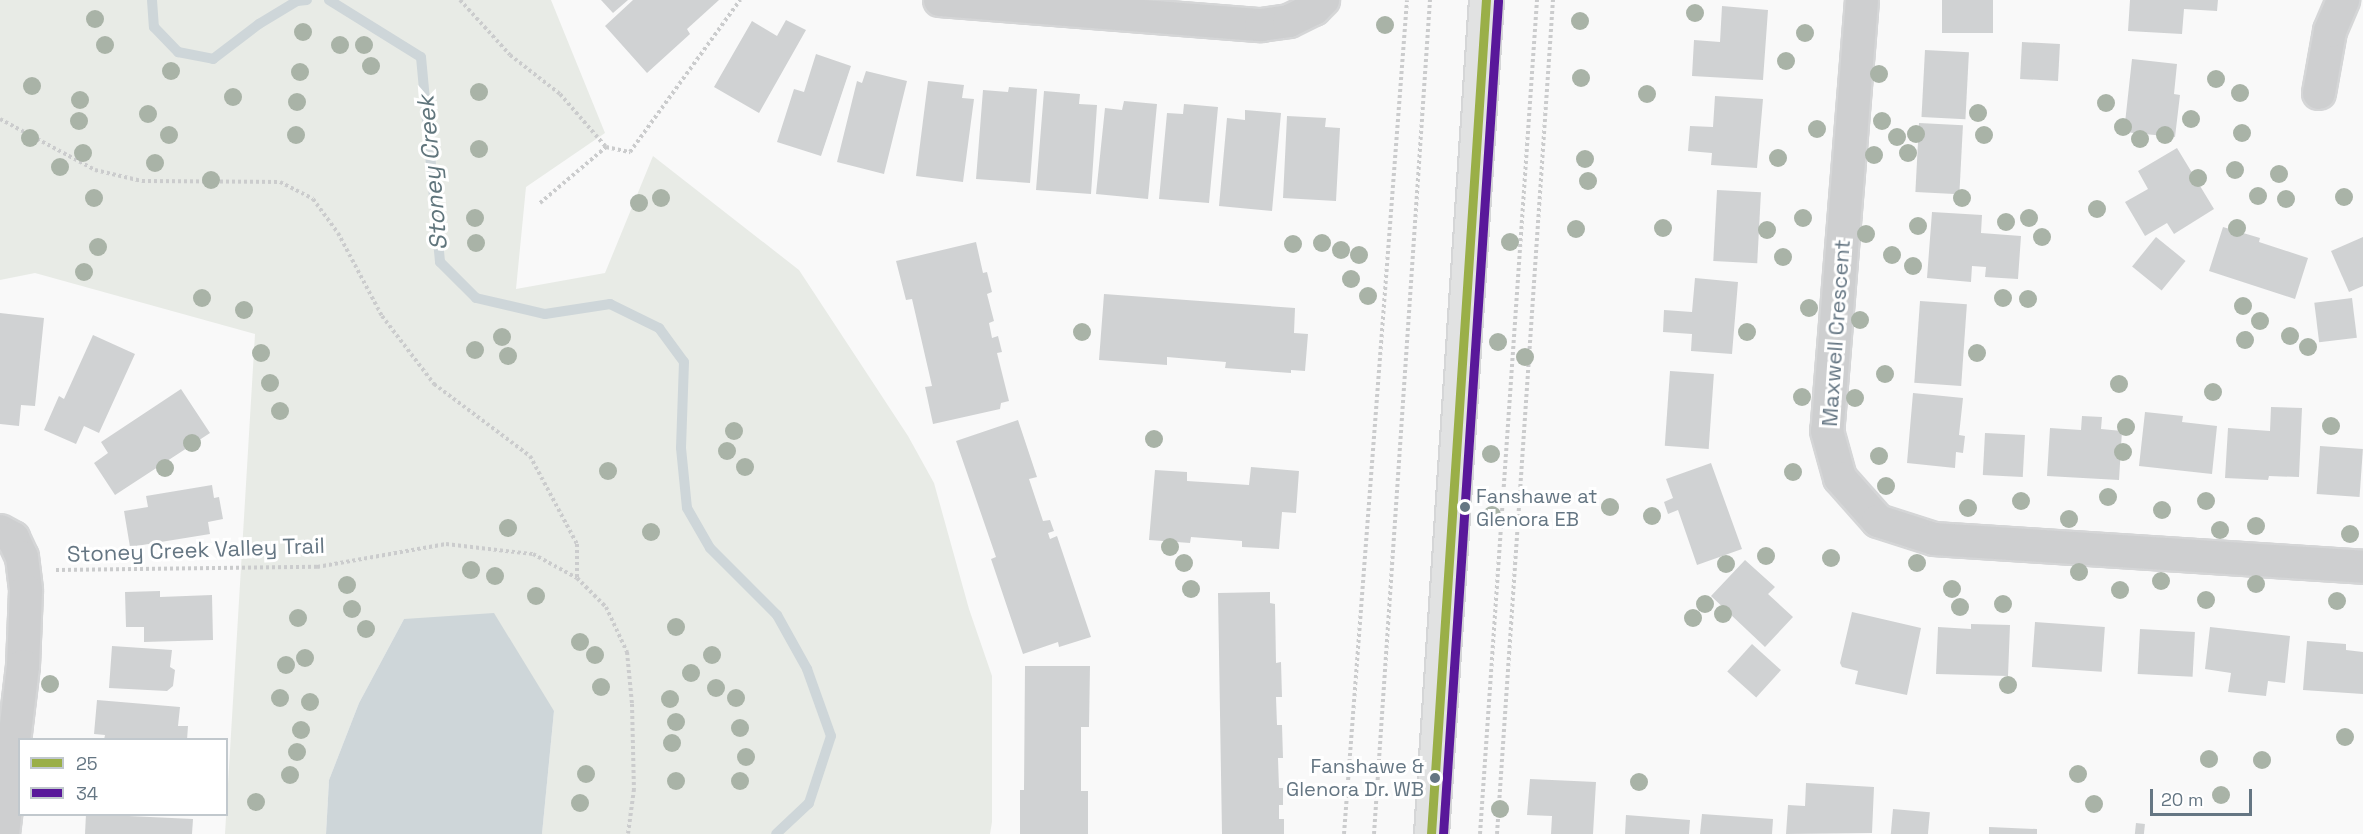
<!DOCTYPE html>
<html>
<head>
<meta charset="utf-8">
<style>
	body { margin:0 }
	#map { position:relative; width:2363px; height:834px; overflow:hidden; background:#f9f9f9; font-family:"Space Grotesk",sans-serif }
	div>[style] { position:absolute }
	.green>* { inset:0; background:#e8ebe6 }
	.water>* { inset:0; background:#ced6d9 }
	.stream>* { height:10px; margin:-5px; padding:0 5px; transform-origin:5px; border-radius:5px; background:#ced6d9 }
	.building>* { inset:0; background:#d0d2d3; transform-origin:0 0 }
	.path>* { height:4px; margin-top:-2px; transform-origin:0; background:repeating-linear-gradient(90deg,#cbcccd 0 3px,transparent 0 6px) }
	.roads { filter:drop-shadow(2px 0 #d5d6d7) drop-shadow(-2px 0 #d5d6d7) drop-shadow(0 2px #d5d6d7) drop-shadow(0 -2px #d5d6d7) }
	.street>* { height:32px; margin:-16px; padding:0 16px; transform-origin:16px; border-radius:16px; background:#cecfd0 }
	.secondary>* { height:33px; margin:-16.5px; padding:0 16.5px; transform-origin:16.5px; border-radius:16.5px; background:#e1e2e2 }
	.bus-1>* { height:9px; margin:-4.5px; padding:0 4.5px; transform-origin:4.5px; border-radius:4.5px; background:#9aaf48 }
	.bus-2>* { height:9px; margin:-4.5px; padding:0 4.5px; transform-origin:4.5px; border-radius:4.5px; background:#59189a }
	.trees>* { width:18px; height:18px; margin:-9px; border-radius:50%; background:#a9b3a7 }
	.dots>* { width:16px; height:16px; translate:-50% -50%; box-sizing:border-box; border:3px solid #fff; border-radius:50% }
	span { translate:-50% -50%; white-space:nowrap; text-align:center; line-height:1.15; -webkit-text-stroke:6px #fff; paint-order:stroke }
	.bus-label { font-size:20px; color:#657683 }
	.left { translate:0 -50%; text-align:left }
	.right { translate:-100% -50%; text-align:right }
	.street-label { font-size:22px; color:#657683 }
	.water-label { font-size:24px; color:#60757c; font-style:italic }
	.legend { position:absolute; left:18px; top:738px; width:210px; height:78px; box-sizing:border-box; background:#fff; border:2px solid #c1c8cd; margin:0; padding:8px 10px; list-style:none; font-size:18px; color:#657683 }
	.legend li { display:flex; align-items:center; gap:12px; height:30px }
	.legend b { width:30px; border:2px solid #c1c8cd }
	.scale { position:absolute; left:2150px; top:789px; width:102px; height:27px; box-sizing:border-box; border:3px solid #657683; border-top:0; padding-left:8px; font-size:18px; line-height:21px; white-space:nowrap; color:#657683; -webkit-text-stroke:4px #fff; paint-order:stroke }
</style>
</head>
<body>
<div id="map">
	<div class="green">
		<div style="clip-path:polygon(0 0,551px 0,605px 133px,526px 187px,516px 289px,605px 273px,653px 156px,799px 270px,908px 436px,934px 483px,969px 609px,992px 676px,992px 822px,990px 834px,542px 834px,554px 711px,404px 619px,359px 703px,329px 780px,326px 834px,225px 834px,255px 334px,35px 273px,0 280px)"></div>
	</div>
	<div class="water">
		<div style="clip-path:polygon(494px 613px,554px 711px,542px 834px,326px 834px,329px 780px,359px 703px,404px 619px)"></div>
	</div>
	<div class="stream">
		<div style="left:152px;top:0;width:27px;rotate:86deg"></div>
		<div style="left:154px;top:27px;width:35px;rotate:46deg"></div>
		<div style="left:178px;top:52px;width:36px;rotate:11deg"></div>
		<div style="left:213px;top:59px;width:58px;rotate:-37.3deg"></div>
		<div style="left:259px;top:24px;width:44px;rotate:-31.2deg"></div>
		<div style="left:297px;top:1px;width:10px;rotate:-6deg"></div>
		<div style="left:329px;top:0;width:108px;rotate:31.8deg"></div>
		<div style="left:421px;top:57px;width:206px;rotate:84.7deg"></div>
		<div style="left:440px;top:262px;width:51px;rotate:45deg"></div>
		<div style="left:476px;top:298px;width:71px;rotate:13.1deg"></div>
		<div style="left:545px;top:314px;width:66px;rotate:-8.7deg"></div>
		<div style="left:610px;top:304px;width:55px;rotate:26.1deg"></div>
		<div style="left:659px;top:328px;width:42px;rotate:53.7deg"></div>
		<div style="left:684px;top:362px;width:86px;rotate:92deg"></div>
		<div style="left:681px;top:448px;width:60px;rotate:84.3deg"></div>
		<div style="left:687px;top:508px;width:46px;rotate:60.1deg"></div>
		<div style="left:710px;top:548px;width:95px;rotate:45deg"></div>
		<div style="left:777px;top:615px;width:62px;rotate:60.9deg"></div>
		<div style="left:807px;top:669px;width:71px;rotate:70.3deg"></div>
		<div style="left:831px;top:736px;width:71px;rotate:108.2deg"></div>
		<div style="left:809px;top:803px;width:45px;rotate:136.8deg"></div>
	</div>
	<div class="building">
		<div style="clip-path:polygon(601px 0,628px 0,613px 13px)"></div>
		<div style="clip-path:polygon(633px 0,719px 0,687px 29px,690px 34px,647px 73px,605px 26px)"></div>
		<div style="left:1942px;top:0;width:51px;height:33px"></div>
		<div style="clip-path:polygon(2130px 0,2218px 0,2217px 11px,2184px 9px,2182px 34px,2128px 31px)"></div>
		<div style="clip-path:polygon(1722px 6px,1768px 10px,1763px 80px,1692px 76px,1694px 40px,1720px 42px)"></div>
		<div style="clip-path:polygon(786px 20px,806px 30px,759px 113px,714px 87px,752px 21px,777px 36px)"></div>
		<div style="left:2022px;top:42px;width:38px;height:37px;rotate:3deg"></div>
		<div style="left:1925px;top:50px;width:44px;height:67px;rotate:3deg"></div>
		<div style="clip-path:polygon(816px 54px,851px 66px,821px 156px,777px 142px,794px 89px,804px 92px)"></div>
		<div style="clip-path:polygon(2132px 59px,2177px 64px,2174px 94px,2180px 95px,2175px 137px,2124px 132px)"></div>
		<div style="clip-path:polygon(866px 71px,907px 81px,884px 174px,837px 162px,857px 81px,862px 83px)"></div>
		<div style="clip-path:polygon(928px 81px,964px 85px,962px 98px,974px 99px,963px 182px,916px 176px)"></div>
		<div style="clip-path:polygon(1009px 87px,1037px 89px,1030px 183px,976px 179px,983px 90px,1008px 92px)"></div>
		<div style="clip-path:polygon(1044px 91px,1080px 94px,1079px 104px,1097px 105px,1091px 194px,1036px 190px)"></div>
		<div style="clip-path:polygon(1715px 96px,1763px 99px,1757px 168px,1711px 165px,1712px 153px,1688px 151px,1690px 126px,1713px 127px)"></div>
		<div style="clip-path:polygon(1124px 101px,1157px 104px,1148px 199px,1096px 194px,1105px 108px,1122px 110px)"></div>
		<div style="clip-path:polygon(1184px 104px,1218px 107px,1209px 203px,1159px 199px,1167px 113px,1183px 114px)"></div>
		<div style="clip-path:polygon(1245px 110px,1281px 113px,1272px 211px,1219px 206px,1227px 118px,1245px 120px)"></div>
		<div style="clip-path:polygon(1287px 116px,1326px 118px,1325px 127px,1340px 128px,1336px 201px,1283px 198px)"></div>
		<div style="left:1919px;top:123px;width:44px;height:69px;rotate:3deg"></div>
		<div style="clip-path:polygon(2177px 148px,2214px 209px,2174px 234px,2167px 223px,2145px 236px,2125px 202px,2148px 189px,2138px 171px)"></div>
		<div style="left:1717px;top:190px;width:44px;height:71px;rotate:3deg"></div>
		<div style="clip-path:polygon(1932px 212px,1982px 215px,1981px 233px,2021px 236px,2018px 279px,1985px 277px,1986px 267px,1972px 266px,1971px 282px,1927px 278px)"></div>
		<div style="clip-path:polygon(2223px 227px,2260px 238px,2259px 242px,2308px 258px,2295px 299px,2209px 271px)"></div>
		<div style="left:2156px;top:237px;width:38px;height:38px;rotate:39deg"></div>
		<div style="clip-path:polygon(2363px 237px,2363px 286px,2349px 292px,2331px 251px)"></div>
		<div style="clip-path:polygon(976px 242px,983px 273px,987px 272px,992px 292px,987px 294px,994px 321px,989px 323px,992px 338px,998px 336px,1002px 352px,997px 353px,1009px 401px,1001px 403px,1000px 409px,933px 424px,925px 387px,932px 386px,912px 299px,906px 300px,896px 261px)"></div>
		<div style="clip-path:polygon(1695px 278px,1738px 282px,1732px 354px,1691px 351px,1692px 334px,1663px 332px,1664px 310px,1692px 312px)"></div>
		<div style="clip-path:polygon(1104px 294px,1295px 308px,1294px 333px,1308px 334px,1305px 371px,1291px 370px,1291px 373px,1225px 368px,1226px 362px,1167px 357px,1167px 365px,1099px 360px)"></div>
		<div style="left:2352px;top:298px;width:40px;height:38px;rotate:83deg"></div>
		<div style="left:1920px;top:301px;width:47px;height:82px;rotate:4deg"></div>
		<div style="clip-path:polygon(0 313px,44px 318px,35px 406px,21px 405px,19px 426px,0 424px)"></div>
		<div style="clip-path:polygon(93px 335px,135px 354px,99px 433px,84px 426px,76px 444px,44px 430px,59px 396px,64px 399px)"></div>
		<div style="left:1670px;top:371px;width:44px;height:75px;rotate:4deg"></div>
		<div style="clip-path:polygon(181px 389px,210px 433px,115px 495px,94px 463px,108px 453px,101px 442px)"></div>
		<div style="clip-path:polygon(1913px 393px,1963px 398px,1959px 435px,1965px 436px,1963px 453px,1956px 452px,1955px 468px,1907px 463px)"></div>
		<div style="clip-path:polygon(2271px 407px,2302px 408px,2299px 477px,2269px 476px,2268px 480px,2225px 478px,2228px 428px,2270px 431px)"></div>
		<div style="clip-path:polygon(2145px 412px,2183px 416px,2182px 422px,2217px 426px,2212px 474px,2139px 466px)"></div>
		<div style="clip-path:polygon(2082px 416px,2102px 417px,2101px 429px,2122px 431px,2119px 480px,2047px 476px,2050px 428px,2081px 430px)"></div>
		<div style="clip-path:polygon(1018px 420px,1037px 477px,1029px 479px,1043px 521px,1050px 520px,1054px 531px,1048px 533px,1050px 539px,1057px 536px,1091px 637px,1059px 647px,1058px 642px,1023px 654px,991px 559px,996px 557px,956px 441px)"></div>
		<div style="left:1985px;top:433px;width:40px;height:42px;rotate:3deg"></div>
		<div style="left:2320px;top:446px;width:43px;height:48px;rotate:4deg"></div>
		<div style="clip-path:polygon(1711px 463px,1742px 549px,1697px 565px,1678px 510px,1668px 514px,1664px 502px,1673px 498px,1666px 479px)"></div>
		<div style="clip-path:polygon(1251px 467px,1299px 471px,1296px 513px,1282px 512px,1279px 549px,1242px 547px,1242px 541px,1191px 537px,1190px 543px,1149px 540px,1155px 470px,1187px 472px,1187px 481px,1249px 485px)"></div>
		<div style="clip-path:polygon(212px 485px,214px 498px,219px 497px,223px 519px,208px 522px,210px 534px,130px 547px,124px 511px,148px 507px,146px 496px)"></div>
		<div style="clip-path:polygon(1745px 560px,1775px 587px,1768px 594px,1793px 617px,1765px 647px,1711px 596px)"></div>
		<div style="clip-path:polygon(160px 591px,160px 597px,212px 595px,213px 640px,144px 642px,144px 627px,126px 627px,125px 592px)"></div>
		<div style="clip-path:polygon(1270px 592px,1270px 603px,1275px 604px,1276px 663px,1281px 662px,1282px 697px,1276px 697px,1277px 725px,1282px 725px,1283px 758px,1278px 758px,1279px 788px,1283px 788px,1283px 805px,1279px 805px,1279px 819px,1284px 819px,1284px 834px,1222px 834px,1218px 593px)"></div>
		<div style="clip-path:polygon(1852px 612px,1921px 628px,1907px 695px,1855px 684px,1858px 671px,1842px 667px,1840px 663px)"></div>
		<div style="left:2035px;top:622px;width:70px;height:45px;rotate:4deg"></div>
		<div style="clip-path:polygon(1971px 624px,2010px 625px,2008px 676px,1936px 674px,1938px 627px,1971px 629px)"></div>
		<div style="clip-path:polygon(2210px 627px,2290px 636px,2285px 683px,2268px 681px,2266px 696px,2228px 692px,2231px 673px,2205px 669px)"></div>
		<div style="left:2140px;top:629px;width:55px;height:45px;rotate:3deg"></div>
		<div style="clip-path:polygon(2307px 641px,2346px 644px,2346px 650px,2363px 652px,2363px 694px,2303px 690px)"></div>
		<div style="left:1752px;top:644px;width:39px;height:37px;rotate:42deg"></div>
		<div style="clip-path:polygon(112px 646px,172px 650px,170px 667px,175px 670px,173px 686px,167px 691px,109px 688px)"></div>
		<div style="clip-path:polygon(1025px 666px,1090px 666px,1089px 727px,1081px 727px,1081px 791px,1088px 791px,1088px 834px,1020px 834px,1020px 790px,1024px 790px)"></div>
		<div style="clip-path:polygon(97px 700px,180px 707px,178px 726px,188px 726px,187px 740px,104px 740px,105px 735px,94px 734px)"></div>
		<div style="clip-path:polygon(1530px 779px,1596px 782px,1593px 834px,1551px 834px,1552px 816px,1527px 815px)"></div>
		<div style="clip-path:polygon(1806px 783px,1874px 787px,1872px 833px,1786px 834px,1788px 805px,1805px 806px)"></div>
		<div style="left:1893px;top:809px;width:37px;height:25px;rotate:5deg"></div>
		<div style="clip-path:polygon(86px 814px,193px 819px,192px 834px,85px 834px)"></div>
		<div style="clip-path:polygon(1702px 814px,1773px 819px,1772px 834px,1700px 834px)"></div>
		<div style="clip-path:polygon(1626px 815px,1690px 820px,1689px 834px,1625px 834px)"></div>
		<div style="left:2136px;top:823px;width:9px;height:11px;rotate:6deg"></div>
		<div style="clip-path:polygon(1989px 827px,2037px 829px,2037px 834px,1989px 834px)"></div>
	</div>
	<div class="path">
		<div style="left:460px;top:0;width:74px;rotate:47.7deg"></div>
		<div style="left:510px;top:55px;width:63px;rotate:38deg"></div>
		<div style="left:560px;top:94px;width:70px;rotate:49deg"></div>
		<div style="left:0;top:119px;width:108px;rotate:28.2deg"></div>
		<div style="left:95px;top:170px;width:48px;rotate:13.2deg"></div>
		<div style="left:142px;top:181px;width:138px;rotate:0.4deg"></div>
		<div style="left:280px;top:182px;width:37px;rotate:27deg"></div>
		<div style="left:313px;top:199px;width:42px;rotate:53.7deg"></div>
		<div style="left:338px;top:233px;width:94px;rotate:62.1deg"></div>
		<div style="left:382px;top:316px;width:86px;rotate:52.6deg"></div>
		<div style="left:434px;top:384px;width:120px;rotate:36.9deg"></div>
		<div style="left:530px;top:456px;width:100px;rotate:61.9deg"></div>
		<div style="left:577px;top:544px;width:34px;rotate:90deg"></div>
		<div style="left:540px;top:203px;width:87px;rotate:-40.3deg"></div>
		<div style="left:606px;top:147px;width:25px;rotate:12deg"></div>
		<div style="left:630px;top:152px;width:188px;rotate:-54.1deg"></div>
		<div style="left:56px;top:570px;width:261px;rotate:-0.7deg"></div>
		<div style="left:317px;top:567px;width:131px;rotate:-10.1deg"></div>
		<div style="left:446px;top:544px;width:88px;rotate:6.6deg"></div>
		<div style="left:533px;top:554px;width:50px;rotate:28.6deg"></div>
		<div style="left:577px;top:578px;width:41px;rotate:45deg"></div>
		<div style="left:606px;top:607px;width:50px;rotate:65deg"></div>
		<div style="left:627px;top:652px;width:52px;rotate:84.5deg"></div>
		<div style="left:632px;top:704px;width:85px;rotate:88.7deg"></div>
		<div style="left:634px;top:789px;width:45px;rotate:97.6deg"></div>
		<div style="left:1344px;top:834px;width:836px;rotate:-85.68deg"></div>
		<div style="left:1374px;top:834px;width:836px;rotate:-86.16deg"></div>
		<div style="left:1480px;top:834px;width:836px;rotate:-86.09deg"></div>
		<div style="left:1497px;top:834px;width:836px;rotate:-86.16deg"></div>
	</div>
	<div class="roads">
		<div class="street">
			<div style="left:940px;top:0;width:322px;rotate:4.5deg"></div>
			<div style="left:1261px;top:25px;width:28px;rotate:-8deg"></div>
			<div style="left:1289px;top:21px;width:28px;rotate:-26deg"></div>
			<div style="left:1314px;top:9px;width:13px;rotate:-45deg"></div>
			<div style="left:1862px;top:0;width:432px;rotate:94.6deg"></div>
			<div style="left:1827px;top:431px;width:49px;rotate:74.5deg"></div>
			<div style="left:1840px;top:478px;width:57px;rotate:48.5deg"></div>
			<div style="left:1878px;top:521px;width:59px;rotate:17.8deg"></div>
			<div style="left:1934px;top:539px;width:430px;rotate:3.7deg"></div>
			<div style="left:2319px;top:93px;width:63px;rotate:-79.9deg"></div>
			<div style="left:2330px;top:31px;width:34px;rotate:-67deg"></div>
			<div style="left:0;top:531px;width:15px;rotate:28deg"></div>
			<div style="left:13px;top:538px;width:21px;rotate:65deg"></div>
			<div style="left:22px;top:557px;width:34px;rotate:83deg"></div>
			<div style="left:26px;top:591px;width:75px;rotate:92.3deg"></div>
			<div style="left:23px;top:666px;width:169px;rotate:96.8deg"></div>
		</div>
		<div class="secondary">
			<div style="left:1431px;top:834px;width:836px;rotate:-86.23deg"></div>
		</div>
	</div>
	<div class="bus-1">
		<div style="left:1431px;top:834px;width:836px;rotate:-86.23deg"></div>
	</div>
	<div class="bus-2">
		<div style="left:1443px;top:834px;width:835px;rotate:-86.22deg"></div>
	</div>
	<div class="trees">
		<div style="left:1695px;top:13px"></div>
		<div style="left:95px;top:19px"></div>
		<div style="left:1580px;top:21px"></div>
		<div style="left:1385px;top:25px"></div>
		<div style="left:303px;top:32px"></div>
		<div style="left:1805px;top:33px"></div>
		<div style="left:105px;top:45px"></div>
		<div style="left:340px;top:45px"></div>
		<div style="left:364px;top:45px"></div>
		<div style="left:1786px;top:61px"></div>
		<div style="left:371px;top:66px"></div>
		<div style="left:171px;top:71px"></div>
		<div style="left:300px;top:72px"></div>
		<div style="left:1879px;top:74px"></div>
		<div style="left:1581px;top:78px"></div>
		<div style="left:2216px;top:79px"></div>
		<div style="left:32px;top:86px"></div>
		<div style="left:479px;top:92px"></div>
		<div style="left:2240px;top:93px"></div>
		<div style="left:1647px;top:94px"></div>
		<div style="left:233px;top:97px"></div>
		<div style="left:80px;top:100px"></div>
		<div style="left:297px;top:102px"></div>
		<div style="left:2106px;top:103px"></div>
		<div style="left:1978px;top:113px"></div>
		<div style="left:148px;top:114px"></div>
		<div style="left:2191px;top:119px"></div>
		<div style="left:79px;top:121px"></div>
		<div style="left:1882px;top:121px"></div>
		<div style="left:2123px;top:127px"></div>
		<div style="left:1817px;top:129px"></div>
		<div style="left:2242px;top:133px"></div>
		<div style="left:1916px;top:134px"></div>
		<div style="left:169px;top:135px"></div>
		<div style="left:296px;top:135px"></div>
		<div style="left:1984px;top:135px"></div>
		<div style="left:2165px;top:135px"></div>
		<div style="left:1897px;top:137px"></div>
		<div style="left:30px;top:138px"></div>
		<div style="left:2140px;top:139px"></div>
		<div style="left:479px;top:149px"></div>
		<div style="left:83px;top:153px"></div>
		<div style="left:1908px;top:153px"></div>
		<div style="left:1874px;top:155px"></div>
		<div style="left:1778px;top:158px"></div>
		<div style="left:1585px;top:159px"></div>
		<div style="left:155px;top:163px"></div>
		<div style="left:60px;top:167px"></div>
		<div style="left:2235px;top:170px"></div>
		<div style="left:2279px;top:174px"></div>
		<div style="left:2198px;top:178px"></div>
		<div style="left:211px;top:180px"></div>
		<div style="left:1588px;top:181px"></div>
		<div style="left:2258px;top:196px"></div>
		<div style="left:2344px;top:197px"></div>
		<div style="left:94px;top:198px"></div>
		<div style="left:661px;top:198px"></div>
		<div style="left:1962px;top:198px"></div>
		<div style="left:2286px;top:199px"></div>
		<div style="left:639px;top:203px"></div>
		<div style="left:2097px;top:209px"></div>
		<div style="left:475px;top:218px"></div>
		<div style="left:1803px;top:218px"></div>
		<div style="left:2029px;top:218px"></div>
		<div style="left:2006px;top:222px"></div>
		<div style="left:1918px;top:226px"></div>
		<div style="left:1663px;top:228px"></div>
		<div style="left:2237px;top:228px"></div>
		<div style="left:1576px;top:229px"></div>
		<div style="left:1767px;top:230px"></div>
		<div style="left:1866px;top:234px"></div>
		<div style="left:2042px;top:237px"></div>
		<div style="left:1510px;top:242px"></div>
		<div style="left:476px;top:243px"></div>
		<div style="left:1322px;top:243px"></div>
		<div style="left:1293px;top:244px"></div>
		<div style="left:98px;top:247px"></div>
		<div style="left:1341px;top:250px"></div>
		<div style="left:1359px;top:255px"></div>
		<div style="left:1892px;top:255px"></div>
		<div style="left:1783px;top:257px"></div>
		<div style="left:1913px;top:266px"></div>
		<div style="left:84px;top:272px"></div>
		<div style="left:1351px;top:279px"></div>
		<div style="left:1368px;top:296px"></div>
		<div style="left:202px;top:298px"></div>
		<div style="left:2003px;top:298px"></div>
		<div style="left:2028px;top:299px"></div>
		<div style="left:2243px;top:306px"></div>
		<div style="left:1809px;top:308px"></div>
		<div style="left:244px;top:310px"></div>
		<div style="left:1860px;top:320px"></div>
		<div style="left:2260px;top:321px"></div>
		<div style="left:1082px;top:332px"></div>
		<div style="left:1747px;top:332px"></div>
		<div style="left:2290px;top:336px"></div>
		<div style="left:502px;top:337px"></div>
		<div style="left:2245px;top:340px"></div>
		<div style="left:1498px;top:342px"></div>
		<div style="left:2308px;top:347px"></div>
		<div style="left:475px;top:350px"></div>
		<div style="left:261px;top:353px"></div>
		<div style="left:1977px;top:353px"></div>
		<div style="left:508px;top:356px"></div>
		<div style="left:1525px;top:357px"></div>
		<div style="left:1885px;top:374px"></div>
		<div style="left:270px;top:383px"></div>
		<div style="left:2119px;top:384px"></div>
		<div style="left:2213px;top:392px"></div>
		<div style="left:1802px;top:397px"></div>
		<div style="left:1855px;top:398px"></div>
		<div style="left:280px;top:411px"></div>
		<div style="left:2331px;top:426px"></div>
		<div style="left:2126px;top:427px"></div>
		<div style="left:734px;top:431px"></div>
		<div style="left:1154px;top:439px"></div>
		<div style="left:192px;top:443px"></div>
		<div style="left:727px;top:451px"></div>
		<div style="left:2123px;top:452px"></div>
		<div style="left:1491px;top:454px"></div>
		<div style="left:1879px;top:456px"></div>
		<div style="left:745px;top:467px"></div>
		<div style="left:165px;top:468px"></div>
		<div style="left:608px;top:471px"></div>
		<div style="left:1793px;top:472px"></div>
		<div style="left:1886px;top:486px"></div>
		<div style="left:2108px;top:497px"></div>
		<div style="left:2021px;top:501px"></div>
		<div style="left:2206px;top:501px"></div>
		<div style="left:1610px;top:507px"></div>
		<div style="left:1968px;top:508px"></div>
		<div style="left:2162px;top:510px"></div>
		<div style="left:1492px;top:515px"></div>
		<div style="left:1652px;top:516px"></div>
		<div style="left:2069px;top:519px"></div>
		<div style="left:2256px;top:526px"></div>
		<div style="left:508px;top:528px"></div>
		<div style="left:2220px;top:530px"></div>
		<div style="left:651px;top:532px"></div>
		<div style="left:2350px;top:534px"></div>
		<div style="left:1170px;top:547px"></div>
		<div style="left:1766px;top:556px"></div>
		<div style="left:1831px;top:558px"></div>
		<div style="left:1184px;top:563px"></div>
		<div style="left:1917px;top:563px"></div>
		<div style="left:1726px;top:564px"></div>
		<div style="left:471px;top:570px"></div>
		<div style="left:2079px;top:572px"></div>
		<div style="left:495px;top:576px"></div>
		<div style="left:2161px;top:581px"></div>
		<div style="left:2256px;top:584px"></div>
		<div style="left:347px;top:585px"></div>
		<div style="left:1191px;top:589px"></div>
		<div style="left:1952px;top:589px"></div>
		<div style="left:2120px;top:590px"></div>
		<div style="left:536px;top:596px"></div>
		<div style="left:2206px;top:600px"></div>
		<div style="left:2337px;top:601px"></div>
		<div style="left:1705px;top:604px"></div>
		<div style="left:2003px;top:604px"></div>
		<div style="left:1960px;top:607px"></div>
		<div style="left:352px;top:609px"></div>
		<div style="left:1723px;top:614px"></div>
		<div style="left:298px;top:618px"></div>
		<div style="left:1693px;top:618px"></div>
		<div style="left:676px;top:627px"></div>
		<div style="left:366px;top:629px"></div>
		<div style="left:580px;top:642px"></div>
		<div style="left:595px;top:655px"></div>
		<div style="left:712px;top:655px"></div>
		<div style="left:305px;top:658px"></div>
		<div style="left:286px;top:665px"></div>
		<div style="left:691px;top:673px"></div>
		<div style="left:50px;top:684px"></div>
		<div style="left:2008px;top:685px"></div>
		<div style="left:601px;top:687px"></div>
		<div style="left:716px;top:688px"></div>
		<div style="left:280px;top:698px"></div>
		<div style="left:736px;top:698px"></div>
		<div style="left:670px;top:699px"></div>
		<div style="left:310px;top:702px"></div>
		<div style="left:676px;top:722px"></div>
		<div style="left:740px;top:728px"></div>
		<div style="left:301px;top:730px"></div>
		<div style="left:2345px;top:737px"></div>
		<div style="left:672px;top:743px"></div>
		<div style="left:297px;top:752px"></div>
		<div style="left:746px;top:757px"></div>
		<div style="left:2209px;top:759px"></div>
		<div style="left:2262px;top:760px"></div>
		<div style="left:586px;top:774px"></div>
		<div style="left:2078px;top:774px"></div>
		<div style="left:290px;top:775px"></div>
		<div style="left:676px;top:781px"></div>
		<div style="left:740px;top:781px"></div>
		<div style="left:1639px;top:782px"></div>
		<div style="left:2221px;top:795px"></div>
		<div style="left:256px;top:802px"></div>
		<div style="left:580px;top:803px"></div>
		<div style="left:2094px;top:804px"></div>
		<div style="left:1500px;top:809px"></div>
	</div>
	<div class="dots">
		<div style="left:1465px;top:507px;background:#657683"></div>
		<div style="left:1435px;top:778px;background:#657683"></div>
	</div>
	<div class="bus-label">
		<span class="left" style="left:1476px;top:508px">Fanshawe at<br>Glenora EB</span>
		<span class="right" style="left:1424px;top:778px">Fanshawe &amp;<br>Glenora Dr. WB</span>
	</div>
	<div class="street-label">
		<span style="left:1836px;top:333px;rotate:-86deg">Maxwell Crescent</span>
		<span style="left:196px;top:550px;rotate:-2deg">Stoney Creek Valley Trail</span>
	</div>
	<div class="water-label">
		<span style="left:432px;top:173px;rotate:-95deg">Stoney Creek</span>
	</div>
	<ul class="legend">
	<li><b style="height:8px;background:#9aaf48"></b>25</li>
	<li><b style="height:8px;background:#59189a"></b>34</li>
	</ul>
	<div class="scale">20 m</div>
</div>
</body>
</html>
